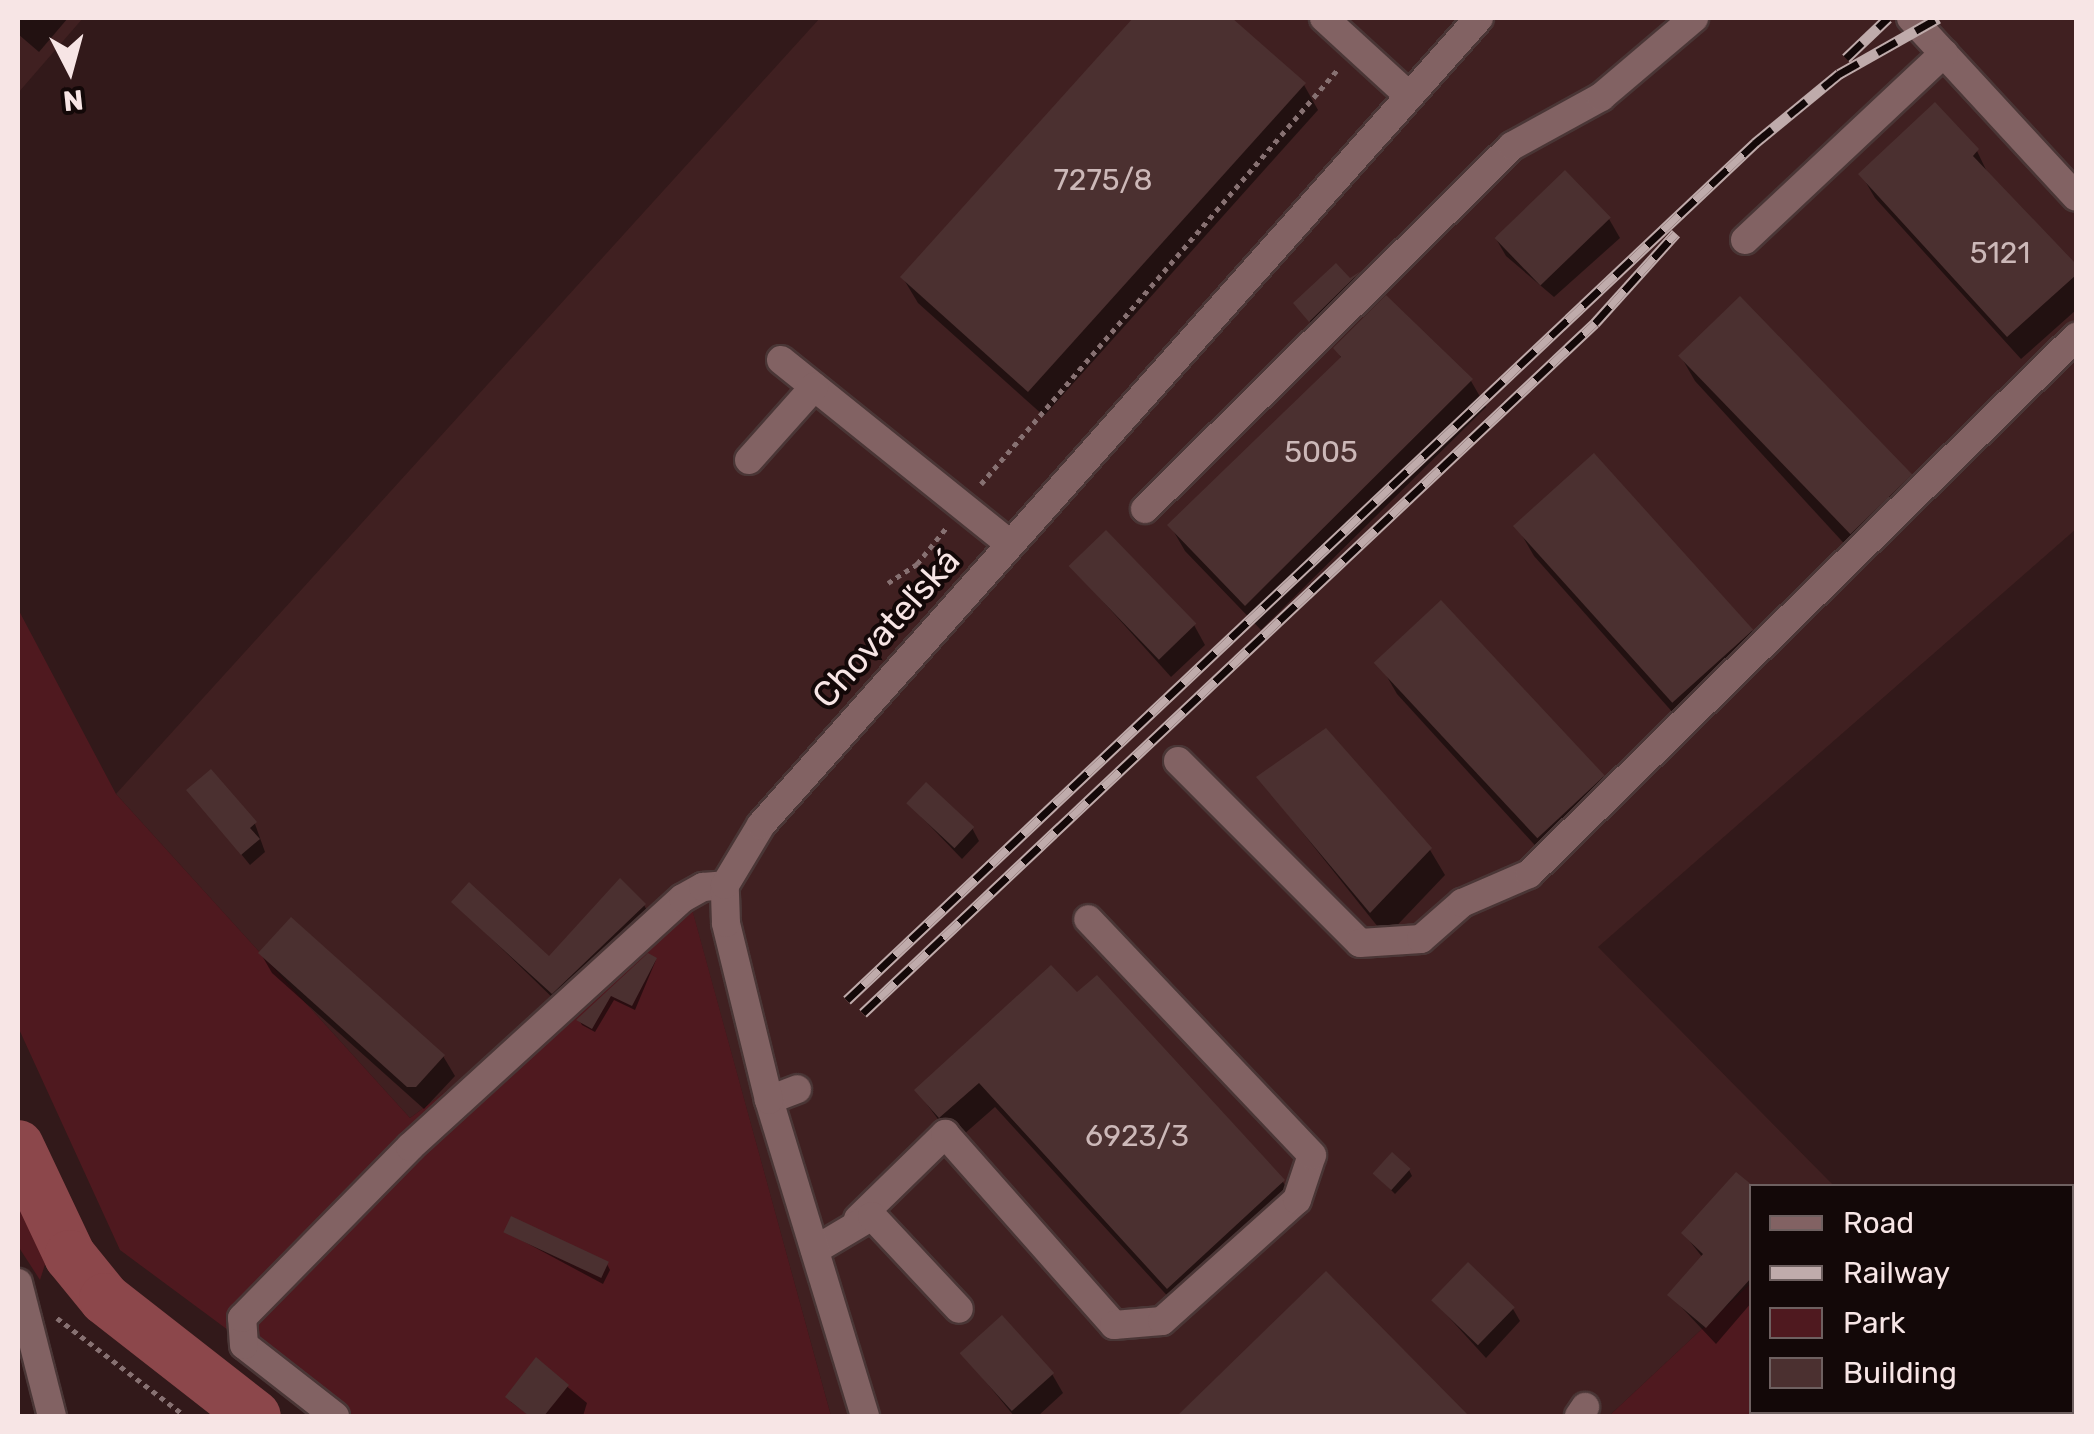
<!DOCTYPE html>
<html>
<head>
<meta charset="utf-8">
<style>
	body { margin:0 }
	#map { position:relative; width:2094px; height:1434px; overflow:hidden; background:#32191a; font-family:Rubik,sans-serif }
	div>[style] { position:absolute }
	.built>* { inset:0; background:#402021 }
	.green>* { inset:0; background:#4f191f }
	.shadow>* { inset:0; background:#0007 }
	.river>* { height:52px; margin:-26px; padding:0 26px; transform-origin:26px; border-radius:26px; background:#8c474b }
	.building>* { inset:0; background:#4b3030; transform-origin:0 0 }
	.path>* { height:5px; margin-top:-2.5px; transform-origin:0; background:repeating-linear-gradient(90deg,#877172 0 5px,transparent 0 10px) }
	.roads { filter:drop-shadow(2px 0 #4a3636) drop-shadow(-2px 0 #4a3636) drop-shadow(0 2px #4a3636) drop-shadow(0 -2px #4a3636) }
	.minor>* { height:28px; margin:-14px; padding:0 14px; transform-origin:14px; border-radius:14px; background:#826263 }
	.rail>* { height:11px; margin-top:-5.5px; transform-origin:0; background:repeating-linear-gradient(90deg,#130808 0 22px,#bfabab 0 44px); box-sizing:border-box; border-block:2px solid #bfabab }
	span { translate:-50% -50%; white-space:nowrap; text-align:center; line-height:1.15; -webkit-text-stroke:8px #130808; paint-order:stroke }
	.number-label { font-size:30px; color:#ccb8b8 }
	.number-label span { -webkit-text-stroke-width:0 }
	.street-label { font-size:35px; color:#f7e5e5 }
	.frame { position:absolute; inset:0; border:20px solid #f7e5e5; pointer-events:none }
	.legend { position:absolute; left:1749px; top:1184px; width:325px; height:230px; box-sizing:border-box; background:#130808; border:2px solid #6e6060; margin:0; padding:12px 18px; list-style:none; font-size:30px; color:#f7e5e5 }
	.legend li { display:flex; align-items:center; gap:20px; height:50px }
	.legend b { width:50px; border:2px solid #6e6060 }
	.north { position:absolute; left:20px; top:20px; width:100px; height:100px; -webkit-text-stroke:8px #130808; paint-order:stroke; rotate:174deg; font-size:28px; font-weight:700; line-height:40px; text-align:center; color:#f7e5e5 }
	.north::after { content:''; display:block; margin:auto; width:35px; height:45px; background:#f7e5e5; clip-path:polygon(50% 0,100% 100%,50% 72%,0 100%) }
</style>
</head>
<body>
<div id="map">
	<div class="built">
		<div style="clip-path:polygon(18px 18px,83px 18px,18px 93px)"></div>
		<div style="clip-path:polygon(820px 18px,2076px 18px,2076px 529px,1598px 947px,1834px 1186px,1752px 1186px,1751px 1283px,1609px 1416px,831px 1416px,692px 910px,410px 1118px,116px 794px)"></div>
	</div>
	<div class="green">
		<div style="clip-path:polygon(18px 609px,116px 794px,410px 1118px,692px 909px,831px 1416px,344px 1416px,120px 1250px,18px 1027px)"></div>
		<div style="clip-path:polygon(18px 1190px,48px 1255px,40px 1280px,18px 1246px)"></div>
		<div style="clip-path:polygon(1751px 1283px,1752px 1412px,2072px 1412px,2072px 1396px,2076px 1416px,1609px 1416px)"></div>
	</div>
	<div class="shadow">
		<div style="clip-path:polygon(18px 18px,68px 18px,39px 52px,18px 34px)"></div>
		<div style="clip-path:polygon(1137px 18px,1228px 18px,1304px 85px,1318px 110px,1044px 416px,918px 303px,903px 278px)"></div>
		<div style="clip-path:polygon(1977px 151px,1989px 176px,2076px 268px,2076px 310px,2021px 359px,1875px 198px,1861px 174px)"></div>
		<div style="clip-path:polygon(1609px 219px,1620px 238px,1554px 297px,1506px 256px,1495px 237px)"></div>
		<div style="clip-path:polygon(1360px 275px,1366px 285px,1318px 332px,1296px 303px)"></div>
		<div style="clip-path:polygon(1336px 348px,1471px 381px,1486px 407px,1261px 630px,1185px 551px,1170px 525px,1342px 360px)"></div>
		<div style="clip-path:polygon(1680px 355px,1910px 475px,1925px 501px,1862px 563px,1695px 381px)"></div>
		<div style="clip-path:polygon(1519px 530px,1752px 630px,1767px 656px,1690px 732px,1534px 556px)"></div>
		<div style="clip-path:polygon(1072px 567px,1194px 625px,1205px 645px,1171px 677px)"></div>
		<div style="clip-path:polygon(1382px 668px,1603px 776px,1618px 802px,1553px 865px,1397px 694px)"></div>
		<div style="clip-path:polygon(1259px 778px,1430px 850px,1445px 875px,1386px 937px)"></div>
		<div style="clip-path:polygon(189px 790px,255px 824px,265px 852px,250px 865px)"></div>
		<div style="clip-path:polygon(909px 804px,972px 828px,979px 841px,962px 859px)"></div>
		<div style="clip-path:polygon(454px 902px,549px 959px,644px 905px,651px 918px,560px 1005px)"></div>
		<div style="clip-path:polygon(261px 954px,443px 1056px,455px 1076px,424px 1109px,272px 973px)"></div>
		<div style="clip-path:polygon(656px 960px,635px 1010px,614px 1000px,595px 1032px,582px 1025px,579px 1020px)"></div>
		<div style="clip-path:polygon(1050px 968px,1283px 1182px,1298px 1207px,1183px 1313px,995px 1107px,955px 1142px,917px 1091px)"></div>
		<div style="clip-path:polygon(1409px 1170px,1412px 1176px,1395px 1194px,1375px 1174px)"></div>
		<div style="clip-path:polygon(1752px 1188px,1752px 1302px,1716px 1344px,1670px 1295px,1703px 1258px,1684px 1234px)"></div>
		<div style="clip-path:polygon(506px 1232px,607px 1264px,610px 1270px,603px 1284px)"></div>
		<div style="clip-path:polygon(1326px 1274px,1466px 1416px,1178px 1416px)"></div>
		<div style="clip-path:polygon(1434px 1301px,1513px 1309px,1520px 1321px,1486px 1358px)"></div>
		<div style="clip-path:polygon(963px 1354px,1052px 1374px,1063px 1393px,1038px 1416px,1014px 1416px)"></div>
		<div style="clip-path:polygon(536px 1361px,587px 1403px,583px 1416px,530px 1416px,511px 1402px,508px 1397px)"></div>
	</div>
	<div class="river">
		<div style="left:18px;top:1146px;width:122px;rotate:64.7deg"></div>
		<div style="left:70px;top:1256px;width:55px;rotate:50.9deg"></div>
		<div style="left:105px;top:1299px;width:190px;rotate:38deg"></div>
	</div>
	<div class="building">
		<div style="clip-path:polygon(1133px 18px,1232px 18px,1306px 83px,1028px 392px,900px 277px)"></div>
		<div style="clip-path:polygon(1935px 102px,1979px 149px,1973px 156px,2076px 264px,2076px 275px,2007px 337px,1858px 174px)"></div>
		<div style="left:1565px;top:170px;width:66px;height:98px;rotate:46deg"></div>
		<div style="clip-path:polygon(1336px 263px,1350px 278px,1361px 271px,1309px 322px,1293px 303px)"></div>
		<div style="clip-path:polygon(1386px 295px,1473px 379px,1245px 606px,1167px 525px,1341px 357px,1333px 348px)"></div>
		<div style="left:1740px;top:296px;width:248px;height:86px;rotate:46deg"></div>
		<div style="left:1594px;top:453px;width:238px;height:109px;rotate:48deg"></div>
		<div style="left:1106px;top:530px;width:130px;height:52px;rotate:46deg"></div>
		<div style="left:1441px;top:600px;width:240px;height:92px;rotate:47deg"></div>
		<div style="clip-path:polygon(1326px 728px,1432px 848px,1370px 913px,1256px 777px)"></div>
		<div style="clip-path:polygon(211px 769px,257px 822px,250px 828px,260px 839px,241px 855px,186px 790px)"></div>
		<div style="left:926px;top:782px;width:66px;height:29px;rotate:43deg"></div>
		<div style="clip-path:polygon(620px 878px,646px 904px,552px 994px,451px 902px,469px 882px,549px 956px)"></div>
		<div style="clip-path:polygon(291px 917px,445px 1055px,416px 1087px,407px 1087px,258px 953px)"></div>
		<div style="clip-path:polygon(648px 953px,657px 958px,632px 1006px,611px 996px,592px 1029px,576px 1020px)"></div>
		<div style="clip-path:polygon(1051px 965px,1077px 992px,1097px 975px,1285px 1180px,1167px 1289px,979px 1083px,939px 1118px,914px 1090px)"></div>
		<div style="left:1392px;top:1152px;width:25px;height:29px;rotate:42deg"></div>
		<div style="clip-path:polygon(1736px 1172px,1752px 1185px,1752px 1277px,1706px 1328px,1667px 1295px,1703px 1254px,1681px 1233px)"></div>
		<div style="left:511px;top:1216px;width:108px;height:18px;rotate:25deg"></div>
		<div style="left:1468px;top:1262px;width:65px;height:53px;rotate:44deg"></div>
		<div style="clip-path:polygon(1326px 1271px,1469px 1416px,1177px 1416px)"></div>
		<div style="left:1002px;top:1315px;width:78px;height:57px;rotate:48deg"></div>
		<div style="clip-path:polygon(536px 1357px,569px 1385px,544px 1416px,529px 1416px,505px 1397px)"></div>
	</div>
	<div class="path">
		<div style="left:981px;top:484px;width:549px;rotate:-49.29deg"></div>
		<div style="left:888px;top:583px;width:35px;rotate:-33deg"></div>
		<div style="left:917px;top:564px;width:46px;rotate:-51.1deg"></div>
		<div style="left:57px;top:1318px;width:161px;rotate:37.4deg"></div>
	</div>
	<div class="roads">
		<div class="minor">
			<div style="left:1324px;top:18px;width:115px;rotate:42.5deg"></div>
			<div style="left:1911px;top:18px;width:243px;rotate:47.3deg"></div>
			<div style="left:1745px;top:240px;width:273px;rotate:-43.2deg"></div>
			<div style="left:781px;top:360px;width:294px;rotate:38.8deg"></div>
			<div style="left:749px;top:460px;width:98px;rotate:-48.3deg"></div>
			<div style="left:1145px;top:509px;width:516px;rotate:-44.69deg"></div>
			<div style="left:1512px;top:146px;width:102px;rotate:-28.8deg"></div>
			<div style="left:1601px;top:97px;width:122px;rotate:-40.3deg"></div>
			<div style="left:1178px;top:761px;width:257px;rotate:45deg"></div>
			<div style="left:1360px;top:943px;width:61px;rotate:-3.8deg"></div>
			<div style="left:1421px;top:939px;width:55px;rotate:-41.3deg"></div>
			<div style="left:1462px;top:903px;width:73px;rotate:-23.4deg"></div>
			<div style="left:1529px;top:874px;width:767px;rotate:-44.47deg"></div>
			<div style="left:769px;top:1100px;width:30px;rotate:-21deg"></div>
			<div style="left:858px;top:1219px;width:122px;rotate:-44.3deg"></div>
			<div style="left:945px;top:1134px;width:255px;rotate:48.5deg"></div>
			<div style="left:1114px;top:1325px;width:48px;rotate:-4.8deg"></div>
			<div style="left:1162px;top:1321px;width:181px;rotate:-41.9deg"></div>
			<div style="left:1297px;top:1200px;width:47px;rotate:-71.6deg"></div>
			<div style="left:1312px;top:1155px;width:325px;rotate:-133.5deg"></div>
			<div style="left:815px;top:1250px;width:66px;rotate:-30.8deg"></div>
			<div style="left:872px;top:1216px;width:127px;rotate:46.9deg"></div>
			<div style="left:18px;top:1283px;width:137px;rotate:75.7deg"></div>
			<div style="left:335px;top:1416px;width:115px;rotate:-142deg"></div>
			<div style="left:244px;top:1345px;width:27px;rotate:-94deg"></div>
			<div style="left:242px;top:1318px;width:240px;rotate:-45.5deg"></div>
			<div style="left:410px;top:1147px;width:369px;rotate:-42.4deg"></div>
			<div style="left:683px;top:898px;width:23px;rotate:-29deg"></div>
			<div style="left:703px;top:887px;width:22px;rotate:-5deg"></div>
			<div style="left:865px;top:1416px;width:330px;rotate:-106.9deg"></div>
			<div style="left:769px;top:1100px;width:182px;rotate:-103.7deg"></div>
			<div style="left:726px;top:923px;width:38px;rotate:-92deg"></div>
			<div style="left:725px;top:885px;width:70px;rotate:-59deg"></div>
			<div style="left:761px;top:825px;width:1080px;rotate:-48.34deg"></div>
			<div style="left:1579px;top:1416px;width:11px;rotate:-56deg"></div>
		</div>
	</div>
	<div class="rail">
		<div style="left:1846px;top:58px;width:58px;rotate:-43.6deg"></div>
		<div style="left:847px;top:1000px;width:1249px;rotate:-43.34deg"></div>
		<div style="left:1755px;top:143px;width:109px;rotate:-39.4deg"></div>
		<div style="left:1839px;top:74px;width:114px;rotate:-29.5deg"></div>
		<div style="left:863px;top:1013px;width:1006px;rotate:-43.31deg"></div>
		<div style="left:1595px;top:323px;width:121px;rotate:-48deg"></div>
	</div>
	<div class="number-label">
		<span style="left:1103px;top:180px">7275/8</span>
		<span style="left:2000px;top:253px">5121</span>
		<span style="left:1321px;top:452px">5005</span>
		<span style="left:1137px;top:1136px">6923/3</span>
	</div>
	<div class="street-label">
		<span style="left:886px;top:628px;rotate:-48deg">Chovateľská</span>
	</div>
	<div class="frame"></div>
	<ul class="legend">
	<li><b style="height:12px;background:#826263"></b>Road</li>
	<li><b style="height:12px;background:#bfabab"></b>Railway</li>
	<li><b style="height:28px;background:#4f191f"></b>Park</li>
	<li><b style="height:28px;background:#4b3030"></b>Building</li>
	</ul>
	<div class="north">N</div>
</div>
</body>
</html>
